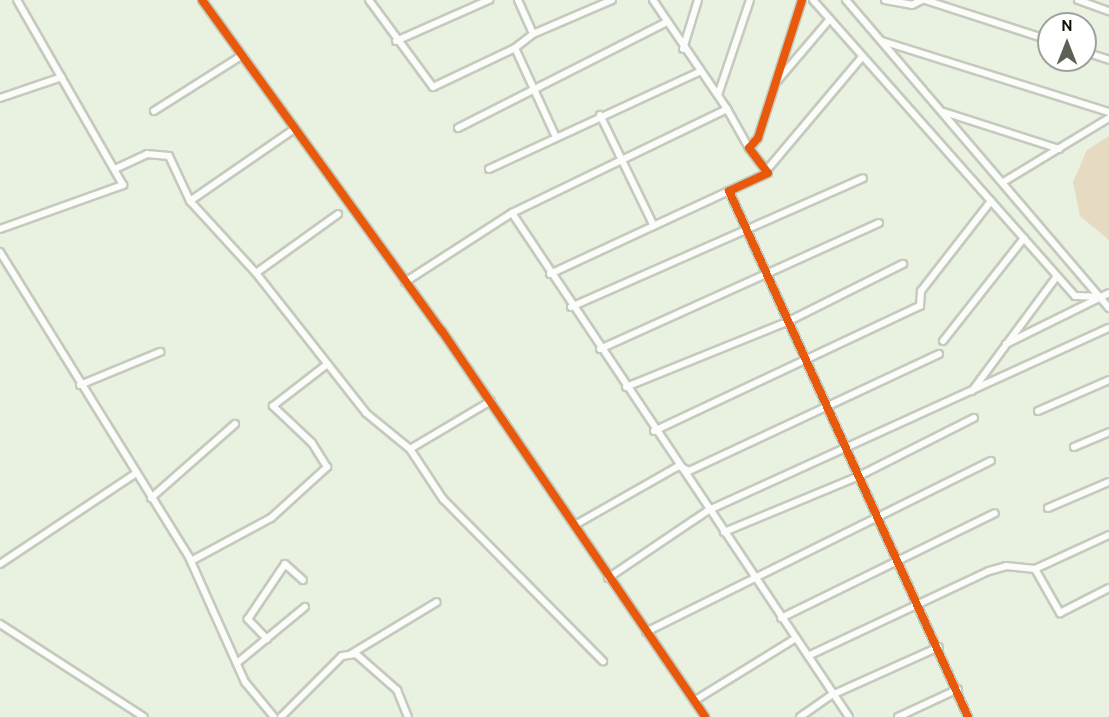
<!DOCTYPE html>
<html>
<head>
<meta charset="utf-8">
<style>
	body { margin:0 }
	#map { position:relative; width:1109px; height:717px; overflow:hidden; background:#e9f1e0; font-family:Cabin,sans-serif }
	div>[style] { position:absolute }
	.green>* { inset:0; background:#e6dbc2 }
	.roads { filter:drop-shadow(2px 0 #c4cabd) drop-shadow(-2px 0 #c4cabd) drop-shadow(0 2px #c4cabd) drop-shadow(0 -2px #c4cabd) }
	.street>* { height:6px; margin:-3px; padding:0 3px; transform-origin:3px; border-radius:3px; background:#fcfdfa }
	.cycleway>* { height:8px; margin:-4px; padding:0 4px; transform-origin:4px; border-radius:4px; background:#e8590c }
	span { translate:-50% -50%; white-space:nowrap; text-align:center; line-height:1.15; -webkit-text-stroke:6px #fff; paint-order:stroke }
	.north { position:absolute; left:1037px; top:12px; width:60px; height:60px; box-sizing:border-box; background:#fff; border:2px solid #9fa19d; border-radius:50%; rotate:0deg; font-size:16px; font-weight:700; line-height:24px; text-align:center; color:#0e1309 }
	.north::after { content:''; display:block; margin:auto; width:21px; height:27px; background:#5b6154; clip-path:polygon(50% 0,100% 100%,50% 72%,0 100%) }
</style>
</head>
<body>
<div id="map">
	<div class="green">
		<div style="clip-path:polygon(1109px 136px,1109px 240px,1080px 216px,1073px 182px,1087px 150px)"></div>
	</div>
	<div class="roads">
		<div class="street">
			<div style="left:202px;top:0;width:409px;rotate:54.1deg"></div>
			<div style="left:442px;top:331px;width:467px;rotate:55.7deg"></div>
			<div style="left:369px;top:0;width:108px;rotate:53.7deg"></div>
			<div style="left:433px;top:87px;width:91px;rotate:-25.4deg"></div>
			<div style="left:518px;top:0;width:37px;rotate:66deg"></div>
			<div style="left:533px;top:34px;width:23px;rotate:142deg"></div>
			<div style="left:515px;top:48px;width:96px;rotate:65.3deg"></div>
			<div style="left:653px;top:0;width:132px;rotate:55.8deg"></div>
			<div style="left:802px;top:0;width:145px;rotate:107.7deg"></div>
			<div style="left:758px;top:138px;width:13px;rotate:132deg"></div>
			<div style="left:749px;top:148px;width:31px;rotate:53deg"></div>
			<div style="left:768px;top:173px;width:43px;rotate:155.2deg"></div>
			<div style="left:729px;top:191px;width:578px;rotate:65.56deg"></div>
			<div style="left:813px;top:0;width:395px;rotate:48.5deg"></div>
			<div style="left:1075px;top:296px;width:25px;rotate:2deg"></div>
			<div style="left:846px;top:0;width:405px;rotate:49.5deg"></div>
			<div style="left:885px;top:0;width:27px;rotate:10deg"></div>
			<div style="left:912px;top:5px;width:11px;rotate:-27deg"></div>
			<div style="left:925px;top:0;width:130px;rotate:17.9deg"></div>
			<div style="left:1078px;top:0;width:33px;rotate:20deg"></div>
			<div style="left:533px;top:34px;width:86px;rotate:-23.3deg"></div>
			<div style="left:396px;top:41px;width:102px;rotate:-23.8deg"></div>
			<div style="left:882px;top:41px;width:238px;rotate:17.4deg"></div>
			<div style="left:683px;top:49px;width:51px;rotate:-73deg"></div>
			<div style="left:1085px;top:52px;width:25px;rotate:18deg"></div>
			<div style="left:778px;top:80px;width:80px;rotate:-49.6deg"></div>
			<div style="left:718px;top:95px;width:100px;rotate:-71.4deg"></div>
			<div style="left:0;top:98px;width:65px;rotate:-18.7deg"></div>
			<div style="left:154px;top:111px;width:103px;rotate:-32.3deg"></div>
			<div style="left:944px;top:112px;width:121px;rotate:17.8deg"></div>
			<div style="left:600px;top:115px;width:123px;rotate:64.1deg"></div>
			<div style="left:458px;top:128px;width:232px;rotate:-26.9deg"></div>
			<div style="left:115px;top:169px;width:35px;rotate:-25deg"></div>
			<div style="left:147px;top:154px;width:22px;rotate:5deg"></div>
			<div style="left:169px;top:156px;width:50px;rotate:65deg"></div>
			<div style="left:190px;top:201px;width:98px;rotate:47.5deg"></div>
			<div style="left:256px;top:273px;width:178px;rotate:51.8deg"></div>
			<div style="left:366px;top:413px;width:57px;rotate:39.3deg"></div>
			<div style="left:410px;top:449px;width:60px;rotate:56.6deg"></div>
			<div style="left:443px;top:499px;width:228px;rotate:45.4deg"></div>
			<div style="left:489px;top:169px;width:231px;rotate:-24.8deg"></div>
			<div style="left:766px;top:171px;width:150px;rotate:-49.9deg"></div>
			<div style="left:1005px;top:181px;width:122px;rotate:-31.2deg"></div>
			<div style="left:190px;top:201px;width:125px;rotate:-34.6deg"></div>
			<div style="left:512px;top:213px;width:606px;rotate:56.23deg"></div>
			<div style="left:0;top:229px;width:131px;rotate:-19.7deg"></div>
			<div style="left:123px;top:185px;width:213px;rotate:-119.8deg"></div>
			<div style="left:0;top:252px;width:359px;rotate:58.2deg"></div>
			<div style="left:189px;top:557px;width:137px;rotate:65.9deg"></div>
			<div style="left:245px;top:682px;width:45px;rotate:50.4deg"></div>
			<div style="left:256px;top:273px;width:101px;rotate:-35.7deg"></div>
			<div style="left:550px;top:274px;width:197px;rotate:-24.9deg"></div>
			<div style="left:405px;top:282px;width:127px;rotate:-32.8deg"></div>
			<div style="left:512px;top:213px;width:239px;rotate:-25.8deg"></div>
			<div style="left:727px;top:109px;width:45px;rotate:60.6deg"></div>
			<div style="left:571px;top:307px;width:319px;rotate:-23.8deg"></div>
			<div style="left:943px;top:341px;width:131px;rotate:-51.8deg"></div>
			<div style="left:1006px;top:344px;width:115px;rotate:-26.3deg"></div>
			<div style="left:600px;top:349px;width:306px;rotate:-24.3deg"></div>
			<div style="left:80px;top:385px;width:87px;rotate:-22.4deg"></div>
			<div style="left:626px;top:387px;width:174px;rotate:-22deg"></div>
			<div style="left:787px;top:322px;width:130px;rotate:-26.6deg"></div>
			<div style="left:972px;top:391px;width:143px;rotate:-53.5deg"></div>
			<div style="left:1038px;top:411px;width:77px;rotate:-23.6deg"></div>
			<div style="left:654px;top:431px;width:294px;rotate:-25.2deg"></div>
			<div style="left:920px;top:306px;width:15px;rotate:-86deg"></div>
			<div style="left:921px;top:291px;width:114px;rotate:-52.1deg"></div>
			<div style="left:1074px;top:447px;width:38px;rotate:-23deg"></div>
			<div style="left:410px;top:449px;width:94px;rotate:-30.7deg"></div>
			<div style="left:151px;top:498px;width:112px;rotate:-41.4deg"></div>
			<div style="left:1048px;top:508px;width:66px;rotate:-23.1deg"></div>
			<div style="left:575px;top:525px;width:120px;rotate:-29.6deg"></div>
			<div style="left:679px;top:466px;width:11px;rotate:27deg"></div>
			<div style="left:689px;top:471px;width:276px;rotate:-25.1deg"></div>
			<div style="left:724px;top:532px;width:144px;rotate:-22.5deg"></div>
			<div style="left:857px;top:477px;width:131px;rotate:-26.8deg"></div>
			<div style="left:191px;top:561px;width:91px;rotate:-28.3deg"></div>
			<div style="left:271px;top:518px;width:76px;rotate:-42.3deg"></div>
			<div style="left:327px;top:467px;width:28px;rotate:-122deg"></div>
			<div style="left:312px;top:443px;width:54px;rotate:-136.5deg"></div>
			<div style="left:273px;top:406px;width:67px;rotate:-37.7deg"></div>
			<div style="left:0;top:564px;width:162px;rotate:-33.7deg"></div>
			<div style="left:1035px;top:569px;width:51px;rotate:60.4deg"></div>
			<div style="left:1060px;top:613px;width:55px;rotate:-27deg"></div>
			<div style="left:608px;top:578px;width:122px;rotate:-34deg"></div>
			<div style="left:709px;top:510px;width:439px;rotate:-24.5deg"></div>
			<div style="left:781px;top:618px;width:238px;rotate:-26.1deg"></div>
			<div style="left:0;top:624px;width:171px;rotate:32.9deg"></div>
			<div style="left:646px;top:632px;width:385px;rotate:-26.4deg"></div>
			<div style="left:267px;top:639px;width:28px;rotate:-134deg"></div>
			<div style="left:248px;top:619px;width:66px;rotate:-56.1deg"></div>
			<div style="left:285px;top:564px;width:24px;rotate:42deg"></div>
			<div style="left:351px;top:654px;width:100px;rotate:-31.2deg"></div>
			<div style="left:808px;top:656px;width:200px;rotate:-25.2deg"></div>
			<div style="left:989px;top:571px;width:18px;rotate:-16deg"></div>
			<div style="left:1006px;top:566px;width:29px;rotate:6deg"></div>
			<div style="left:1035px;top:569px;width:81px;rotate:-24.7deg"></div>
			<div style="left:237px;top:663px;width:88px;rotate:-39.5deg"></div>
			<div style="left:694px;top:701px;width:120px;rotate:-31.7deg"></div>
			<div style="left:281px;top:717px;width:86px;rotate:-45deg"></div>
			<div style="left:342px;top:656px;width:14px;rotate:-8deg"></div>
			<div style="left:356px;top:654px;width:55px;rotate:41.3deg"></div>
			<div style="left:397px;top:690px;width:29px;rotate:68deg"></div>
			<div style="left:800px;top:717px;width:39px;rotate:-35deg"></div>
			<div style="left:832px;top:695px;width:117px;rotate:-24.2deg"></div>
			<div style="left:898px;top:717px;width:66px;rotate:-25deg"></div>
		</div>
	</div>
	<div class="cycleway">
		<div style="left:202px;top:0;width:409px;rotate:54.1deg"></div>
		<div style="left:442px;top:331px;width:467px;rotate:55.7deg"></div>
		<div style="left:802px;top:0;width:145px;rotate:107.7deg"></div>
		<div style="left:758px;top:138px;width:13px;rotate:132deg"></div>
		<div style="left:749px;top:148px;width:31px;rotate:53deg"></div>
		<div style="left:768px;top:173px;width:43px;rotate:155.2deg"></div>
		<div style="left:729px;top:191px;width:578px;rotate:65.56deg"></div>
	</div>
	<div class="north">N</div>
</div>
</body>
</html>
